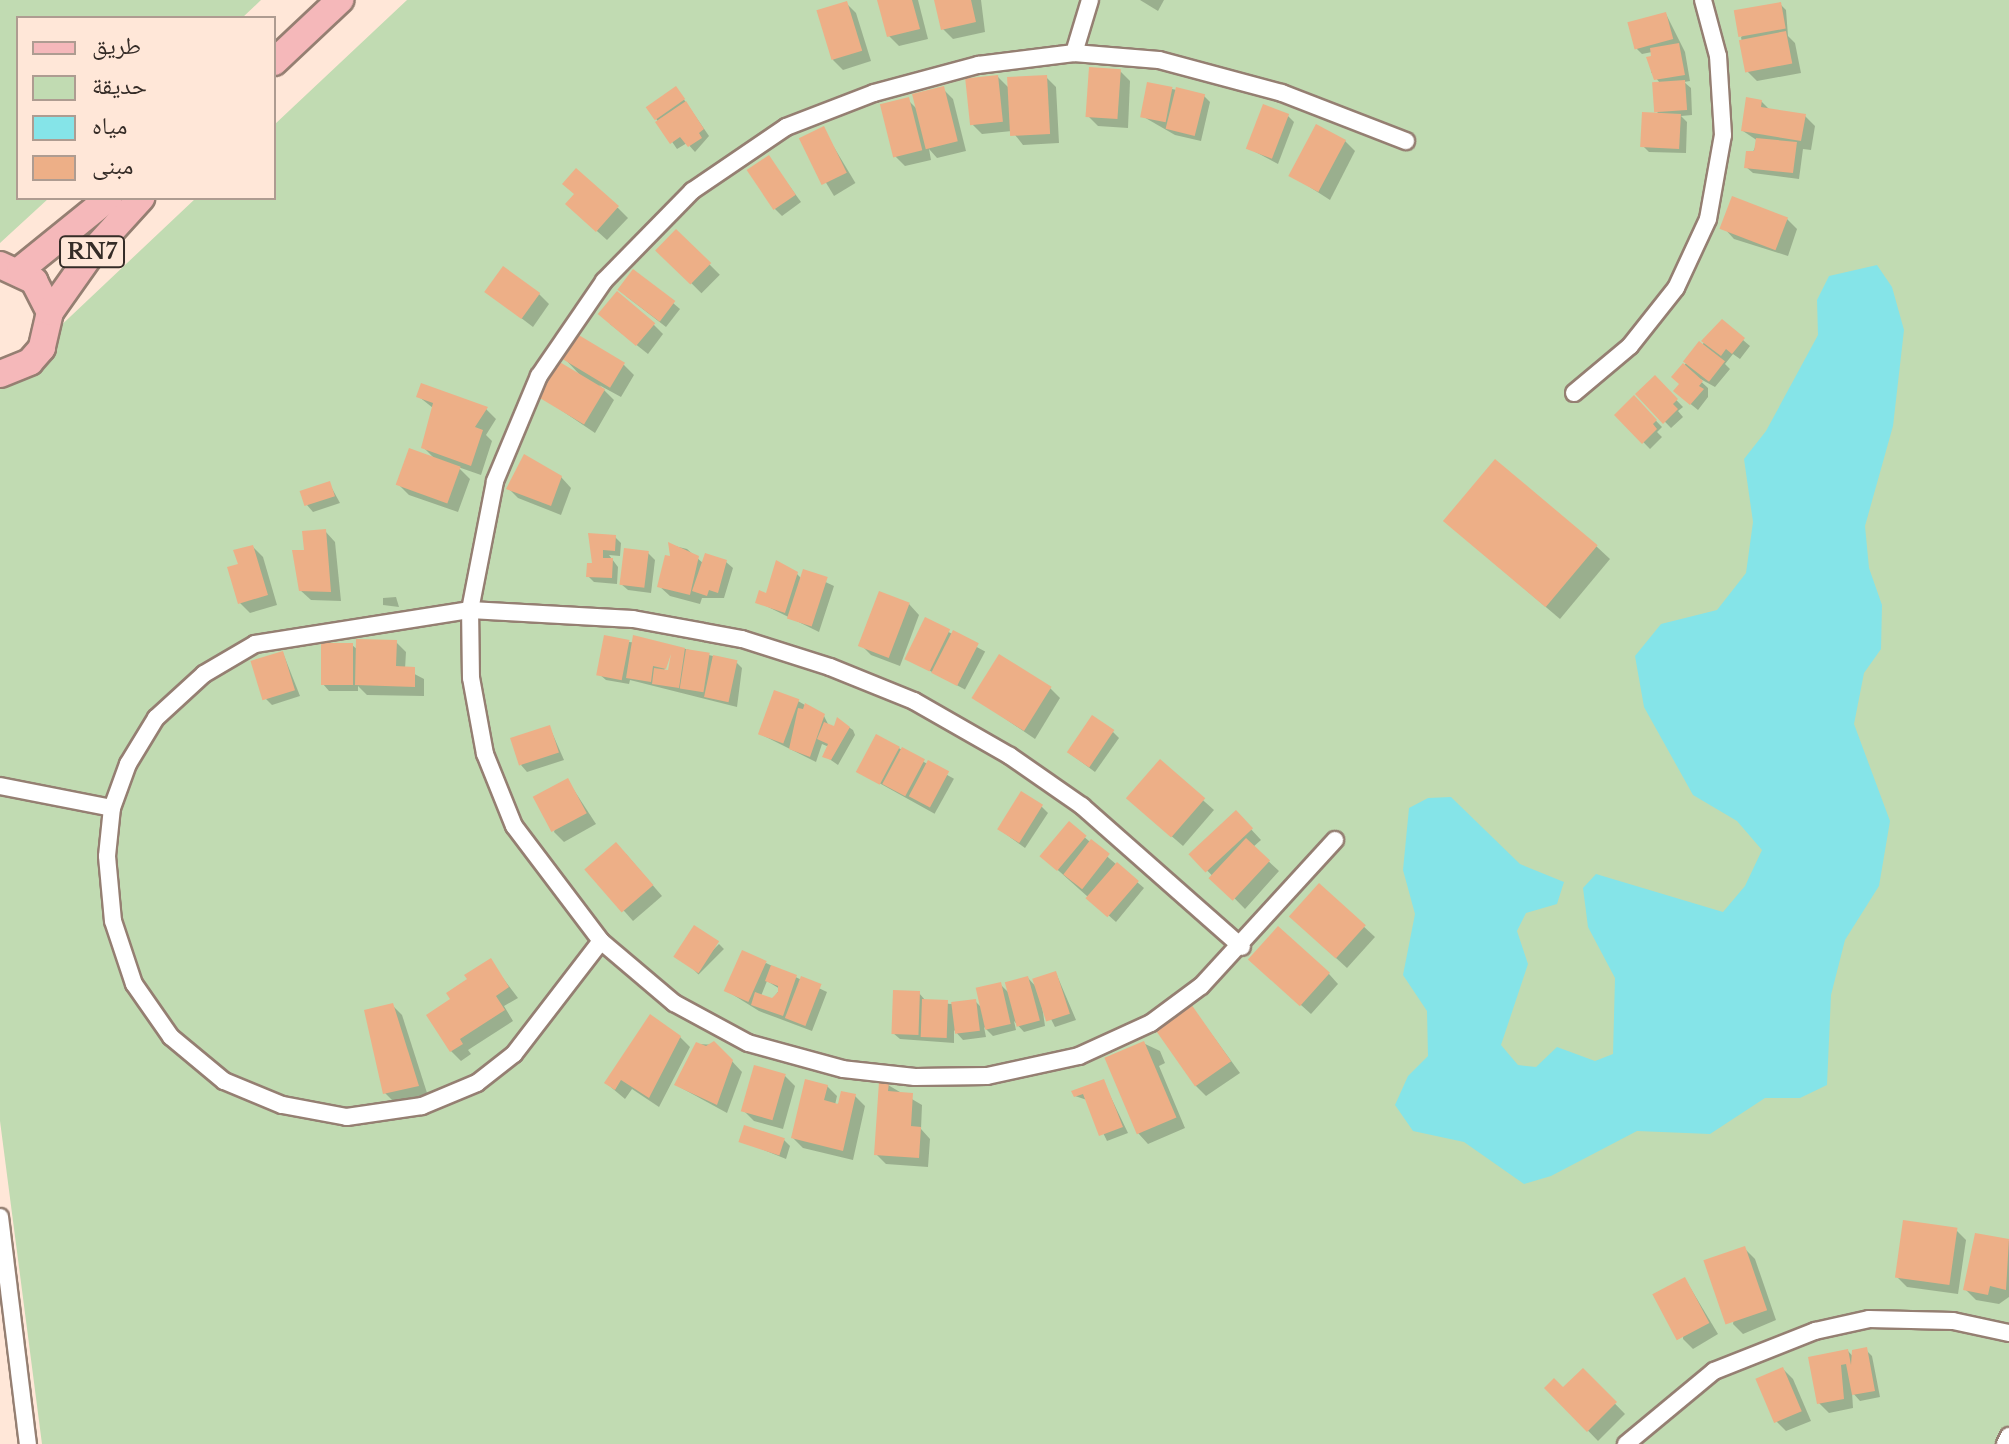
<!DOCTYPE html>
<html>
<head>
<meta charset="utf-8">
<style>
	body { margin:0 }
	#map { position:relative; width:2009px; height:1444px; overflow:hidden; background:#ffe7d8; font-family:"Libre Baskerville","Noto Naskh Arabic",serif }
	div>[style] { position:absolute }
	.green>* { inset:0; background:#c1dbb2 }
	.water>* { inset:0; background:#85e4e8 }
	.shadow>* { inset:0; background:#0003; transform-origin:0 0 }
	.building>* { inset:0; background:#edaf87; transform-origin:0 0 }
	.roads { filter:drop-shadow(2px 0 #957f72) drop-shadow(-2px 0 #957f72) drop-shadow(0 2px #957f72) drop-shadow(0 -2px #957f72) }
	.street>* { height:16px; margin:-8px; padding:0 8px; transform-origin:8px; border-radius:8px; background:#fff }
	.primary>* { height:26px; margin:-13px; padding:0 13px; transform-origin:13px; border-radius:13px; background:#f5b8ba }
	span { translate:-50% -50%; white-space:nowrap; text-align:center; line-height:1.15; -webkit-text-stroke:8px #ffe7d8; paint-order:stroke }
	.shield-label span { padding:2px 6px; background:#ffe7d8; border:2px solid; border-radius:6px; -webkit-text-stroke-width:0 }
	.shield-label { font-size:22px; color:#352c27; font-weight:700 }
	.legend { position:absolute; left:16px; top:16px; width:260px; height:184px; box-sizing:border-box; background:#ffe7d8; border:2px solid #ae9c91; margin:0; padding:10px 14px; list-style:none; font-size:24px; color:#352c27 }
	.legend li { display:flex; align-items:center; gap:16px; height:40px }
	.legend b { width:40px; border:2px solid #ae9c91 }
</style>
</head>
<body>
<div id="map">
	<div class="green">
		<div style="clip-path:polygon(0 0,261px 0,242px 18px,18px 18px,18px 198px,49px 198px,0 243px)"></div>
		<div style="clip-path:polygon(407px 0,2009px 0,2009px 1444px,42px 1444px,0 1121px,0 383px,196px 198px,274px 198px,274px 125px)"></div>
	</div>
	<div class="water">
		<div style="clip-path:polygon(1877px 265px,1892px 287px,1904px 330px,1893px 426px,1865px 526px,1869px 568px,1882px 605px,1881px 649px,1864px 673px,1854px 724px,1890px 821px,1879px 886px,1845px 940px,1831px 995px,1827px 1085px,1800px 1098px,1765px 1098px,1710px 1134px,1637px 1131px,1551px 1176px,1524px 1184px,1464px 1142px,1413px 1131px,1395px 1105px,1408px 1076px,1428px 1056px,1427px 1011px,1403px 975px,1415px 914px,1403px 870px,1409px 808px,1428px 798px,1451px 797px,1520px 864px,1564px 882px,1557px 904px,1526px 913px,1517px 931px,1528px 964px,1501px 1045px,1518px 1065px,1536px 1067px,1557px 1047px,1595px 1061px,1613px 1054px,1615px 978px,1588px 927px,1583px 888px,1596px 874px,1723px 912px,1745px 886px,1762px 850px,1737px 821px,1693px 795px,1644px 707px,1635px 656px,1661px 624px,1717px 610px,1746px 573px,1753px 522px,1744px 459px,1766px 431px,1818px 335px,1817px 300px,1829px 276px)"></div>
	</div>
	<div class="shadow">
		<div style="clip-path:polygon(879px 0,918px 0,928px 39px,899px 46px,889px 36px)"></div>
		<div style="clip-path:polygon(936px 0,981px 0,985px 32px,953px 39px,943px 29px)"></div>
		<div style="clip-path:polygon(1140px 0,1164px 0,1158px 11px)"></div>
		<div style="clip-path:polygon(846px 3px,856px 13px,871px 61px,843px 70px,833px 60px)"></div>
		<div style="clip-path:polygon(1780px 4px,1786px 10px,1788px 36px,1795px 43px,1801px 73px,1757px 81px,1747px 71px,1741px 37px)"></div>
		<div style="clip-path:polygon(1666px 14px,1685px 52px,1690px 81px,1684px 82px,1691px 88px,1692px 115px,1681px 116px,1687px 122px,1686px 153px,1649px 152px,1643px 146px,1660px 115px,1656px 111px,1660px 83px,1651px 72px,1652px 52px,1642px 54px,1636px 48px)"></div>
		<div style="clip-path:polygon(1120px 71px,1130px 81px,1128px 128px,1098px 126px,1088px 116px)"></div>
		<div style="clip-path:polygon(998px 77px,1010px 89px,1046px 77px,1056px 87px,1059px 143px,1023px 145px,1012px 131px,982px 134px,972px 124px)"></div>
		<div style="clip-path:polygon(676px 88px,709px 136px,695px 152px,687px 143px,677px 149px,648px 107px)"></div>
		<div style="clip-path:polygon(943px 89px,953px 99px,966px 151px,937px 158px,929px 149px,931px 160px,905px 166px,895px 156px,908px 100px,917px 109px)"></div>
		<div style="clip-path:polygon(1172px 89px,1204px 96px,1210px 102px,1201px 141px,1175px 135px,1142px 116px)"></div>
		<div style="clip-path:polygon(1761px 101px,1770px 110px,1805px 116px,1815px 126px,1811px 150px,1803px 149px,1799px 179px,1753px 173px,1746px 167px,1758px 141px,1743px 131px)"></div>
		<div style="clip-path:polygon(1288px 116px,1294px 122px,1278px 164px,1248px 148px)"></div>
		<div style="left:823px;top:129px;width:63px;height:25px;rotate:59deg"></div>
		<div style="clip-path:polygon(1345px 141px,1355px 151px,1330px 200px,1291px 175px)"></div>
		<div style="clip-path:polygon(769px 158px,801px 202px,782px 216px,775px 209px)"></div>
		<div style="clip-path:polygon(576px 195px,618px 208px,628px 218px,607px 240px,578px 214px)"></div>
		<div style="clip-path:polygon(1787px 219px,1797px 229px,1788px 256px,1734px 239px,1724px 228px)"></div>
		<div style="left:676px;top:231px;width:62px;height:26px;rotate:45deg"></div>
		<div style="clip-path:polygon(487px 292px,539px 294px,549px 304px,533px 327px)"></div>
		<div style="clip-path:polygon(626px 296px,673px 303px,680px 309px,666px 327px)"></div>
		<div style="clip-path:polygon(1722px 322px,1750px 346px,1740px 359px,1733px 354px,1725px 364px,1730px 369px,1715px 387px,1695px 376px,1708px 388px,1708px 397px,1698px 410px,1682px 397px,1681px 385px,1674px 377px)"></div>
		<div style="clip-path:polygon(610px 324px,653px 324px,663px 334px,648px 354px)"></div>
		<div style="clip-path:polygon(564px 358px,624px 365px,634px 375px,621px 397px,599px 385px,614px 400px,595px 433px,540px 396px,580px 375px)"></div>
		<div style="clip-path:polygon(1655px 378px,1683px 407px,1678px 411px,1683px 417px,1671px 428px,1638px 394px)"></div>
		<div style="clip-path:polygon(418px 396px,486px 409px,496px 419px,486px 435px,492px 441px,481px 475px,458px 467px,470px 479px,458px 512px,409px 495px,398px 484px,436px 460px,424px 448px,433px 408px)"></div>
		<div style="clip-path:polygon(1634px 398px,1662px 427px,1657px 432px,1662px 437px,1650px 449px,1617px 415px)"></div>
		<div style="clip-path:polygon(561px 477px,571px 488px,561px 515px,518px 498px,508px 488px)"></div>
		<div style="clip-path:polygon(329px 483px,340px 503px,313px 512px,307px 505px)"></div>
		<div style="clip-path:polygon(325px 531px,335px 542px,341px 601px,311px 600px,300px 590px,306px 552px)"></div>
		<div style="clip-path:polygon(1460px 534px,1596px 546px,1610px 559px,1560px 619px)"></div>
		<div style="clip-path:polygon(591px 535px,615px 537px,621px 543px,620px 556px,609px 555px,618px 567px,617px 584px,594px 582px,588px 576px,594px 565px)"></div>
		<div style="clip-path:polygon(670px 545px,687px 549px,704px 564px,726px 562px,733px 568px,724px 598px,702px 598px,700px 604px,670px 596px,659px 586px,672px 558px)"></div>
		<div style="clip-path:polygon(253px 547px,263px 557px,277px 605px,250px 613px,240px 603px,240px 566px)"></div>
		<div style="clip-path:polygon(648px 553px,655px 560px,651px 593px,628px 590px,621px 584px)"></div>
		<div style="clip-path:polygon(804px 572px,834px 586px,819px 632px,758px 602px,797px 574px,802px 579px)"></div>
		<div style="clip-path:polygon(396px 597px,399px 607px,383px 605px,383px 598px)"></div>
		<div style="clip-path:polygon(909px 604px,919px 615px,900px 666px,871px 655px,861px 645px)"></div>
		<div style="left:926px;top:620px;width:67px;height:43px;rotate:28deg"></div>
		<div style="clip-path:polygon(396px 642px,406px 652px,405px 669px,424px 679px,424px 696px,367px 695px,358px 686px,358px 691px,329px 691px,323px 684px,352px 645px,358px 650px)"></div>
		<div style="clip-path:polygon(629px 642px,672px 646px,664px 671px,670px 672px,674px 646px,736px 662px,742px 668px,737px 707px,630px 680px,629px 684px,606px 680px,599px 674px)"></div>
		<div style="clip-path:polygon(283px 653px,300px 696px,272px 705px,265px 698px)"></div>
		<div style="clip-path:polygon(1050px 688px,1060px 698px,1035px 739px,975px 698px)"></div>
		<div style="clip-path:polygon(798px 701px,824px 716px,829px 726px,835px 729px,838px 720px,853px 730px,855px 735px,838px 765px,825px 756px,829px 747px,822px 744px,816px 762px,760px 734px)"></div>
		<div style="clip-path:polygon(550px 728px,564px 760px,527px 772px,521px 765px)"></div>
		<div style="clip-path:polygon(1113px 732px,1119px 738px,1095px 772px,1068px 752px)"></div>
		<div style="left:877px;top:736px;width:88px;height:40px;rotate:29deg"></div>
		<div style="clip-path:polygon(1160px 762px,1214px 810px,1183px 846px,1139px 808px)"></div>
		<div style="clip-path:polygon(568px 781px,596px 824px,564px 842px,554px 832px)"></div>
		<div style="clip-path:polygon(1041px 806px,1048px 813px,1025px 848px,999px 829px)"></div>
		<div style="clip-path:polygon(1236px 813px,1261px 840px,1253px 847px,1279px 871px,1245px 909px,1192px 855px)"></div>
		<div style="clip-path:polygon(1069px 824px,1144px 888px,1116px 922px,1050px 863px)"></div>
		<div style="clip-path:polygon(626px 854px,662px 896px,633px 921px,587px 869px)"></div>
		<div style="clip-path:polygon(1320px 886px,1375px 937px,1347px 968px,1302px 927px)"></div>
		<div style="left:719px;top:944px;width:7px;height:36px;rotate:45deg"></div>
		<div style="clip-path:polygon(490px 961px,518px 998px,504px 1006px,513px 1021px,468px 1050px,471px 1054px,461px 1061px,451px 1051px,470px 980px)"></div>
		<div style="clip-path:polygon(evenodd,766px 963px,827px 992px,812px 1031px,759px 1011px,727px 991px,766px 963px,767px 981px,780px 989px,772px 1000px,761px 996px,767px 981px)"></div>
		<div style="clip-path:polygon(1261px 969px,1329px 974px,1338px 984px,1311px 1014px)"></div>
		<div style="clip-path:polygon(1056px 973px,1076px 1020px,1055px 1027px,1041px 999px,1045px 1026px,1024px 1032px,1014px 1021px,1016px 1030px,993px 1036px,984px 1027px,986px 1037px,963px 1040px,954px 1030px,954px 1043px,900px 1039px,893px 1033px,919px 993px,925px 1000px,950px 1004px,975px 1001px,981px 1007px,1000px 984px,1009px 993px,1028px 978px,1038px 989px)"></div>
		<div style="clip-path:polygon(392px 1005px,402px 1015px,428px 1096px,395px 1103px,385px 1093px)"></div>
		<div style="clip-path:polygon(1191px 1006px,1240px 1073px,1206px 1096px,1196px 1086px)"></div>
		<div style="clip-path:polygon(680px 1037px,690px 1047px,659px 1107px,632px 1089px,625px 1099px,606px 1083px)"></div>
		<div style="clip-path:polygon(1143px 1043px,1160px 1051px,1165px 1063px,1159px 1066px,1185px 1128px,1148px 1144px,1138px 1133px)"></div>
		<div style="clip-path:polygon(697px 1044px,717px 1045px,742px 1072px,727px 1113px,676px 1085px)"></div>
		<div style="clip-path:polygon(785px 1076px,795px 1086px,783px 1129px,754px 1121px,744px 1111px)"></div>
		<div style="clip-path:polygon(1103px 1081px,1128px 1133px,1107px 1141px,1087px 1100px,1075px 1096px)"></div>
		<div style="clip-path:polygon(888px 1085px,922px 1105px,921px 1129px,930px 1139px,928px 1167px,886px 1164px,876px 1154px)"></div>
		<div style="clip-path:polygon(827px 1086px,837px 1096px,835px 1105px,855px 1096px,865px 1106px,853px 1160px,803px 1148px,793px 1138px)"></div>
		<div style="clip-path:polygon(784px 1140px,790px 1146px,786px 1159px,742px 1141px)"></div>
		<div style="clip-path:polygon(1956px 1230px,1966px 1240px,1958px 1294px,1907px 1287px,1897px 1277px)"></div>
		<div style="clip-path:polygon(1976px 1235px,2009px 1241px,2009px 1297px,1999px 1304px,1976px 1300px,1966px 1290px)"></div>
		<div style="clip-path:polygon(1745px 1249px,1755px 1259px,1776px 1320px,1743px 1334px,1733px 1324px)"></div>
		<div style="clip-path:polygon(1685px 1279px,1718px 1334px,1693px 1349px,1683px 1339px)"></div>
		<div style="clip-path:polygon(1866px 1350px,1872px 1356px,1880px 1397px,1860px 1401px,1852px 1392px,1853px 1408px,1829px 1413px,1819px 1403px,1848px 1351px,1856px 1360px)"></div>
		<div style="clip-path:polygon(1783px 1369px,1793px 1379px,1811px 1421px,1786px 1431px,1776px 1421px)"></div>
		<div style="clip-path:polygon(1583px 1371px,1625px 1414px,1598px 1441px,1547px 1388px,1563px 1390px)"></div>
	</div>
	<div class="building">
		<div style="clip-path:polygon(877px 0,912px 0,920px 29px,887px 37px)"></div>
		<div style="clip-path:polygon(934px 0,971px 0,976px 22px,941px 30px)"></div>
		<div style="left:847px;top:1px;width:52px;height:32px;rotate:73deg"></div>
		<div style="left:1781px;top:2px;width:27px;height:48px;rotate:80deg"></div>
		<div style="left:1666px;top:12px;width:28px;height:40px;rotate:75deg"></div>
		<div style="left:1786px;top:31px;width:33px;height:48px;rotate:79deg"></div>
		<div style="clip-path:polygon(1679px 43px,1685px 75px,1654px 80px,1646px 57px,1651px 56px,1650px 48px)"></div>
		<div style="left:1089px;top:67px;width:32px;height:50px;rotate:4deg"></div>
		<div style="left:998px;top:75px;width:47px;height:33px;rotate:84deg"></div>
		<div style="left:1047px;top:75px;width:59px;height:40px;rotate:87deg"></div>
		<div style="left:1685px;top:80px;width:30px;height:33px;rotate:86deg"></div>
		<div style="left:1147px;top:82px;width:26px;height:36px;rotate:11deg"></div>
		<div style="left:676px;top:86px;width:16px;height:37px;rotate:55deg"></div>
		<div style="left:944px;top:86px;width:57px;height:33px;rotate:76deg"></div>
		<div style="left:1176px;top:87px;width:30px;height:43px;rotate:14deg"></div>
		<div style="left:909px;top:97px;width:55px;height:30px;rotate:76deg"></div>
		<div style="clip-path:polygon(1746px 97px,1762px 100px,1761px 107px,1806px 114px,1801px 141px,1741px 131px)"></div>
		<div style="clip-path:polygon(686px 101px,704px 129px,699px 133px,702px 138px,688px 147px,680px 137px,670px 144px,655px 122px)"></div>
		<div style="left:1263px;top:104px;width:28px;height:48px;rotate:21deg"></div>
		<div style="left:1642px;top:112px;width:39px;height:35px;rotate:3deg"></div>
		<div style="left:1316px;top:124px;width:34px;height:59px;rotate:28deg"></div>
		<div style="left:824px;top:126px;width:52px;height:28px;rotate:64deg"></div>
		<div style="clip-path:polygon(1756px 138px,1797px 142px,1793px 173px,1744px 168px,1746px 151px,1754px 151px)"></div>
		<div style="left:769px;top:155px;width:48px;height:27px;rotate:56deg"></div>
		<div style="clip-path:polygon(576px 168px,619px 206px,596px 232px,565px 204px,574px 194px,562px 184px)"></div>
		<div style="left:1732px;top:196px;width:60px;height:35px;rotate:21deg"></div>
		<div style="left:676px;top:229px;width:49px;height:30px;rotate:44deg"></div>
		<div style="left:503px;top:266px;width:46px;height:32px;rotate:36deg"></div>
		<div style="left:633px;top:269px;width:53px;height:26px;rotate:37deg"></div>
		<div style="left:617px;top:291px;width:50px;height:30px;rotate:40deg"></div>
		<div style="clip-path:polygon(1722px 319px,1745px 338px,1732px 354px,1726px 349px,1721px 356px,1701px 341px)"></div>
		<div style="left:577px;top:334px;width:56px;height:29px;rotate:31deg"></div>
		<div style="left:1699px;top:341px;width:33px;height:26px;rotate:38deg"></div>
		<div style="left:558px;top:361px;width:55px;height:41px;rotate:31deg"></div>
		<div style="clip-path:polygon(1683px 363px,1703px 381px,1699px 386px,1704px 389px,1690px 405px,1673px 391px,1679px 384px,1671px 377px)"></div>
		<div style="clip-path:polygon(1655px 375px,1678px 399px,1673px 404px,1678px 409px,1663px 424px,1635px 394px)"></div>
		<div style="clip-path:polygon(421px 383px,488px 407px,475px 427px,483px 430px,471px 466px,421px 448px,433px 403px,416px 397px)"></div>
		<div style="clip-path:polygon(1634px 395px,1657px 420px,1653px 424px,1657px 429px,1642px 444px,1614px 415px)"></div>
		<div style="left:409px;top:448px;width:55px;height:39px;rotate:20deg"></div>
		<div style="clip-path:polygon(524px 454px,562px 476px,551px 506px,506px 489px)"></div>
		<div style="left:1495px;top:459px;width:134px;height:81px;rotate:40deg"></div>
		<div style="left:330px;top:481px;width:16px;height:32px;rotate:72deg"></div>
		<div style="clip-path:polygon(326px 529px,331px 592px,299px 591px,292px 550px,304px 550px,302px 531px)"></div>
		<div style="clip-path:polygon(588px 533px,616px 535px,615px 551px,603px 550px,603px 558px,613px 558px,612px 578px,586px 577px,587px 563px,592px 563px)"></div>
		<div style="clip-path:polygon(668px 542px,699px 556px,690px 595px,657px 587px,665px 555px,670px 556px)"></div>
		<div style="clip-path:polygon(253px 545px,268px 595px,238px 604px,227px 567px,238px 564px,233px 550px)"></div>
		<div style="left:624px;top:548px;width:25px;height:37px;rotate:7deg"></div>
		<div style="clip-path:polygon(705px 553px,727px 560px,718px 593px,709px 590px,707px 596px,692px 591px)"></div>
		<div style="clip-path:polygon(776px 560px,798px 572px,785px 613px,755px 603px,759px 590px,766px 593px)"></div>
		<div style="left:803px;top:569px;width:26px;height:52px;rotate:18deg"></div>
		<div style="left:879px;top:591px;width:33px;height:59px;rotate:21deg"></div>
		<div style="left:925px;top:617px;width:28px;height:47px;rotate:26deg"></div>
		<div style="left:953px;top:630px;width:29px;height:48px;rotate:27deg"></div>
		<div style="left:604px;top:635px;width:26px;height:41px;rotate:11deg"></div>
		<div style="clip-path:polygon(633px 635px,685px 648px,679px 688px,652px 684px,654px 668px,668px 670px,671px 654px,666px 669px,653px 666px,651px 682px,626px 678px)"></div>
		<div style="clip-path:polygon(356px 639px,397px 640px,396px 666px,415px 667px,415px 687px,355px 685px)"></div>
		<div style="left:321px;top:643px;width:32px;height:42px"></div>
		<div style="left:686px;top:649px;width:24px;height:40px;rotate:9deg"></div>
		<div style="left:283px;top:651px;width:41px;height:34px;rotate:73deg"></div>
		<div style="left:999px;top:654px;width:62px;height:52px;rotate:32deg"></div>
		<div style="left:713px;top:655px;width:25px;height:43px;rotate:12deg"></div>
		<div style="left:774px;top:690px;width:27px;height:47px;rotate:20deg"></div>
		<div style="clip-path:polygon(805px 703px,825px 714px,810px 757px,789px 749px,798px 708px,803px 709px)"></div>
		<div style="left:1092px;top:715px;width:27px;height:45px;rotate:34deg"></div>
		<div style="clip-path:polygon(837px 717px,850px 727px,831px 760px,822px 757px,828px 744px,817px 739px,824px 722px,834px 726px)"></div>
		<div style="left:550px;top:725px;width:29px;height:42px;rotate:72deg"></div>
		<div style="left:876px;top:734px;width:27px;height:43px;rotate:28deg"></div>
		<div style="left:902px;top:747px;width:26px;height:42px;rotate:28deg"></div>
		<div style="left:1160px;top:759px;width:60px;height:52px;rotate:41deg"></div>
		<div style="left:928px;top:760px;width:24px;height:41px;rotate:28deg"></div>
		<div style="left:568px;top:778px;width:40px;height:40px;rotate:62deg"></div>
		<div style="left:1021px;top:791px;width:26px;height:45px;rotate:32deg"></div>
		<div style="left:1236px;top:810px;width:25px;height:65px;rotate:47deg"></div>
		<div style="left:1069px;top:821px;width:23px;height:46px;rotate:40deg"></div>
		<div style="left:1246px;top:838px;width:33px;height:55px;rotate:43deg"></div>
		<div style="left:1091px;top:839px;width:24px;height:45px;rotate:38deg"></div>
		<div style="left:616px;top:842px;width:57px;height:42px;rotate:49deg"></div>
		<div style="left:1117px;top:862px;width:29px;height:48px;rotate:41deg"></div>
		<div style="left:1319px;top:883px;width:63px;height:45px;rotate:42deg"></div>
		<div style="left:694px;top:925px;width:30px;height:38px;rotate:33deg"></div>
		<div style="left:1278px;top:926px;width:70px;height:45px;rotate:42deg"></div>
		<div style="left:742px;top:950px;width:27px;height:45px;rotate:24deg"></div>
		<div style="clip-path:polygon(491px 958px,509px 987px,496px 996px,505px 1010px,460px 1039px,463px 1044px,450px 1052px,426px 1015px,450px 999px,446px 993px,467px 979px,464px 975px)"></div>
		<div style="clip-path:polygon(771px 965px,797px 975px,783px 1016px,751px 1005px,755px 992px,772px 998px,778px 992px,778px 986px,765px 981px)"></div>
		<div style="left:1056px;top:971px;width:45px;height:25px;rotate:72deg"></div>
		<div style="left:801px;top:976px;width:22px;height:45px;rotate:21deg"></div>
		<div style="left:1028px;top:976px;width:46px;height:24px;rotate:75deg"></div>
		<div style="left:1001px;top:982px;width:43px;height:26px;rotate:77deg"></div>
		<div style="left:893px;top:990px;width:27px;height:44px;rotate:2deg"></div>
		<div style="left:922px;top:999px;width:26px;height:38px;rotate:2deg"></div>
		<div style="left:976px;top:999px;width:32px;height:25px;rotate:83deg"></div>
		<div style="clip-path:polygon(393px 1003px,419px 1086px,383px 1094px,364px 1010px)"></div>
		<div style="left:1191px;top:1004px;width:70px;height:44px;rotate:55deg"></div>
		<div style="clip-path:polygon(650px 1014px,681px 1036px,649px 1098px,621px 1080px,615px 1090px,604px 1083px)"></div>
		<div style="clip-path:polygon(714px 1041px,733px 1060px,717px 1105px,674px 1085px,696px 1042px,706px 1046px)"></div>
		<div style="left:1144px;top:1041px;width:83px;height:43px;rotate:67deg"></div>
		<div style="left:754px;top:1065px;width:33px;height:48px;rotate:16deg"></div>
		<div style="clip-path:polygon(805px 1079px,828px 1085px,824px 1100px,838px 1104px,841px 1091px,856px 1094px,843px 1151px,791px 1138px)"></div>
		<div style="clip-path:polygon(1104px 1079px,1123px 1127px,1099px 1136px,1083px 1094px,1074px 1097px,1071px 1091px)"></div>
		<div style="clip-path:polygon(879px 1082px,889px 1083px,888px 1091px,913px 1093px,911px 1126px,921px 1127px,919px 1158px,874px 1155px)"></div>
		<div style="left:744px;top:1125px;width:43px;height:18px;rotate:18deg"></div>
		<div style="left:1903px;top:1220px;width:55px;height:58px;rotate:8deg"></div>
		<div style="clip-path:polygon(1975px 1233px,2009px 1239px,2006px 1290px,1990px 1286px,1988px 1295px,1963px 1290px)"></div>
		<div style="left:1745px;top:1246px;width:68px;height:44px;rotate:71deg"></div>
		<div style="left:1685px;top:1277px;width:52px;height:37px;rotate:62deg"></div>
		<div style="clip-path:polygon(1867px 1347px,1875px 1391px,1852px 1395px,1846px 1364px,1841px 1365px,1844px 1399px,1817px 1404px,1808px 1357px,1848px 1349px,1851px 1365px,1852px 1350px)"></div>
		<div style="left:1783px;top:1367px;width:48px;height:30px;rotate:67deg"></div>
		<div style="clip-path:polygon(1583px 1368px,1617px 1402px,1587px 1432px,1544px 1388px,1554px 1378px,1563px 1387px)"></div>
	</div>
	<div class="roads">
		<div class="street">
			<div style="left:1074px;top:53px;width:55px;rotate:-73.2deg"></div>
			<div style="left:1574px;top:393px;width:73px;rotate:-40deg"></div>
			<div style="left:1630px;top:346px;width:74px;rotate:-51.6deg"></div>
			<div style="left:1676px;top:288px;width:76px;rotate:-65.1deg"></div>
			<div style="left:1708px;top:219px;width:85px;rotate:-79.9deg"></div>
			<div style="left:1723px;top:135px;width:79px;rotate:-93.6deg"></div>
			<div style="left:1718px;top:56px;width:58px;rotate:-105deg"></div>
			<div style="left:0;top:786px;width:114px;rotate:11.1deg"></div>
			<div style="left:1335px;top:840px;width:198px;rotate:132.5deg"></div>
			<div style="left:1201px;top:986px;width:62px;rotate:143.5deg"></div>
			<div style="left:1151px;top:1023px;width:79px;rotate:155.4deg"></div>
			<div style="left:1079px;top:1056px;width:94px;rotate:167.7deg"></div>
			<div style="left:987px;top:1076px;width:72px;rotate:179.2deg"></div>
			<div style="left:915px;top:1077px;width:72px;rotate:-173.7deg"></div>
			<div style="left:843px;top:1069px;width:98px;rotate:-164.7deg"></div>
			<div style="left:748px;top:1043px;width:84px;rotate:-151.6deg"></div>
			<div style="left:674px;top:1003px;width:96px;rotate:-139.7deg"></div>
			<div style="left:601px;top:941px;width:144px;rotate:-127.1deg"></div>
			<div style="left:514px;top:826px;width:78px;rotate:-111.9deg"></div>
			<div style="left:485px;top:754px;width:77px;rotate:-100.4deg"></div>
			<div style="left:471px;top:678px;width:68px;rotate:-90.8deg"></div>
			<div style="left:470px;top:610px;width:131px;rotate:-79deg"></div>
			<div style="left:495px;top:481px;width:114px;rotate:-67.3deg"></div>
			<div style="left:539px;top:376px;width:115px;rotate:-55.6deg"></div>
			<div style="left:604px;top:281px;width:126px;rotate:-45.6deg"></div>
			<div style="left:692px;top:191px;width:114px;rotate:-34.2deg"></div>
			<div style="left:786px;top:127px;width:94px;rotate:-21.1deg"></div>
			<div style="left:874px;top:93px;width:108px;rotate:-15.1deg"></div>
			<div style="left:978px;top:65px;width:97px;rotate:-7.1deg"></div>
			<div style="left:1074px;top:53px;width:85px;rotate:4.7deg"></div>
			<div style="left:1159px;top:60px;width:127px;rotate:15deg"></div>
			<div style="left:1282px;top:93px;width:133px;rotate:21.2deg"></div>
			<div style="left:601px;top:941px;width:143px;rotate:127.6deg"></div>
			<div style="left:514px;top:1054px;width:47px;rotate:141.9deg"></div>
			<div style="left:477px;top:1083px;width:60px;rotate:157.3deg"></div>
			<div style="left:422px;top:1106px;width:76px;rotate:171.7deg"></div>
			<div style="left:347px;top:1117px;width:66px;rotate:-169.5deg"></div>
			<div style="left:282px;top:1105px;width:63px;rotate:-157.5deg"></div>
			<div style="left:224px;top:1081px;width:69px;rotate:-140.3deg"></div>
			<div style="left:171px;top:1037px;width:65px;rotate:-124.9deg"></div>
			<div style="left:134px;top:984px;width:66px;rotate:-108.4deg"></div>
			<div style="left:113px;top:921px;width:65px;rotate:-95.3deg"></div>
			<div style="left:107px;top:856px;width:48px;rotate:-84.1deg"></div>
			<div style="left:112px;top:808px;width:47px;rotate:-70deg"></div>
			<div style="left:128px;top:764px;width:54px;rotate:-58.7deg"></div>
			<div style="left:156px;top:718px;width:65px;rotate:-42.5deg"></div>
			<div style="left:204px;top:674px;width:59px;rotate:-30.5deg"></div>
			<div style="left:255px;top:644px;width:218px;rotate:-9deg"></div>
			<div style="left:470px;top:610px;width:163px;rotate:3.2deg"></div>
			<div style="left:633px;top:619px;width:111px;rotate:10.4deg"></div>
			<div style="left:742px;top:639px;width:92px;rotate:17.7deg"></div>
			<div style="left:830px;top:667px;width:91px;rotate:22deg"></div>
			<div style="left:914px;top:701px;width:111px;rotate:29.8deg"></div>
			<div style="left:1010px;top:756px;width:88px;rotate:34.8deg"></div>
			<div style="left:1082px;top:806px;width:213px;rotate:41.4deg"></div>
			<div style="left:0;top:1217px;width:229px;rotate:83deg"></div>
			<div style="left:1626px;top:1444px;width:114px;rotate:-39.7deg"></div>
			<div style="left:1714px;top:1371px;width:109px;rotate:-21.6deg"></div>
			<div style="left:1815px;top:1331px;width:55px;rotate:-12.5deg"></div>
			<div style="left:1869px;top:1319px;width:84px;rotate:1.4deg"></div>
			<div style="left:1953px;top:1321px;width:57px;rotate:12.1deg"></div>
			<div style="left:2005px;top:1444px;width:9px;rotate:-63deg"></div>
		</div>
		<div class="primary">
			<div style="left:274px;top:62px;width:91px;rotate:-43.2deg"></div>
			<div style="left:0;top:265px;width:38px;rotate:25deg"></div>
			<div style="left:34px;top:281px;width:35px;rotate:63deg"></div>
			<div style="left:50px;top:312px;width:37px;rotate:103deg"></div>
			<div style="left:42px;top:348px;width:18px;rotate:131deg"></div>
			<div style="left:30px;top:362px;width:32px;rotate:158deg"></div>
			<div style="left:20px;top:270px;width:114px;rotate:-39deg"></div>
			<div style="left:50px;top:312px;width:75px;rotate:-54.8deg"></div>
			<div style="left:93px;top:251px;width:72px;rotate:-47.8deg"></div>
		</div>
	</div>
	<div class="shield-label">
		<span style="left:92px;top:252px">RN7</span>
	</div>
	<ul class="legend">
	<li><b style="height:10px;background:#f5b8ba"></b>طريق</li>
	<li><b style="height:22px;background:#c1dbb2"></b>حديقة</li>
	<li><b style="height:22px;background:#85e4e8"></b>مياه</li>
	<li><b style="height:22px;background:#edaf87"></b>مبنى</li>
	</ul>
</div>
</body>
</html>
